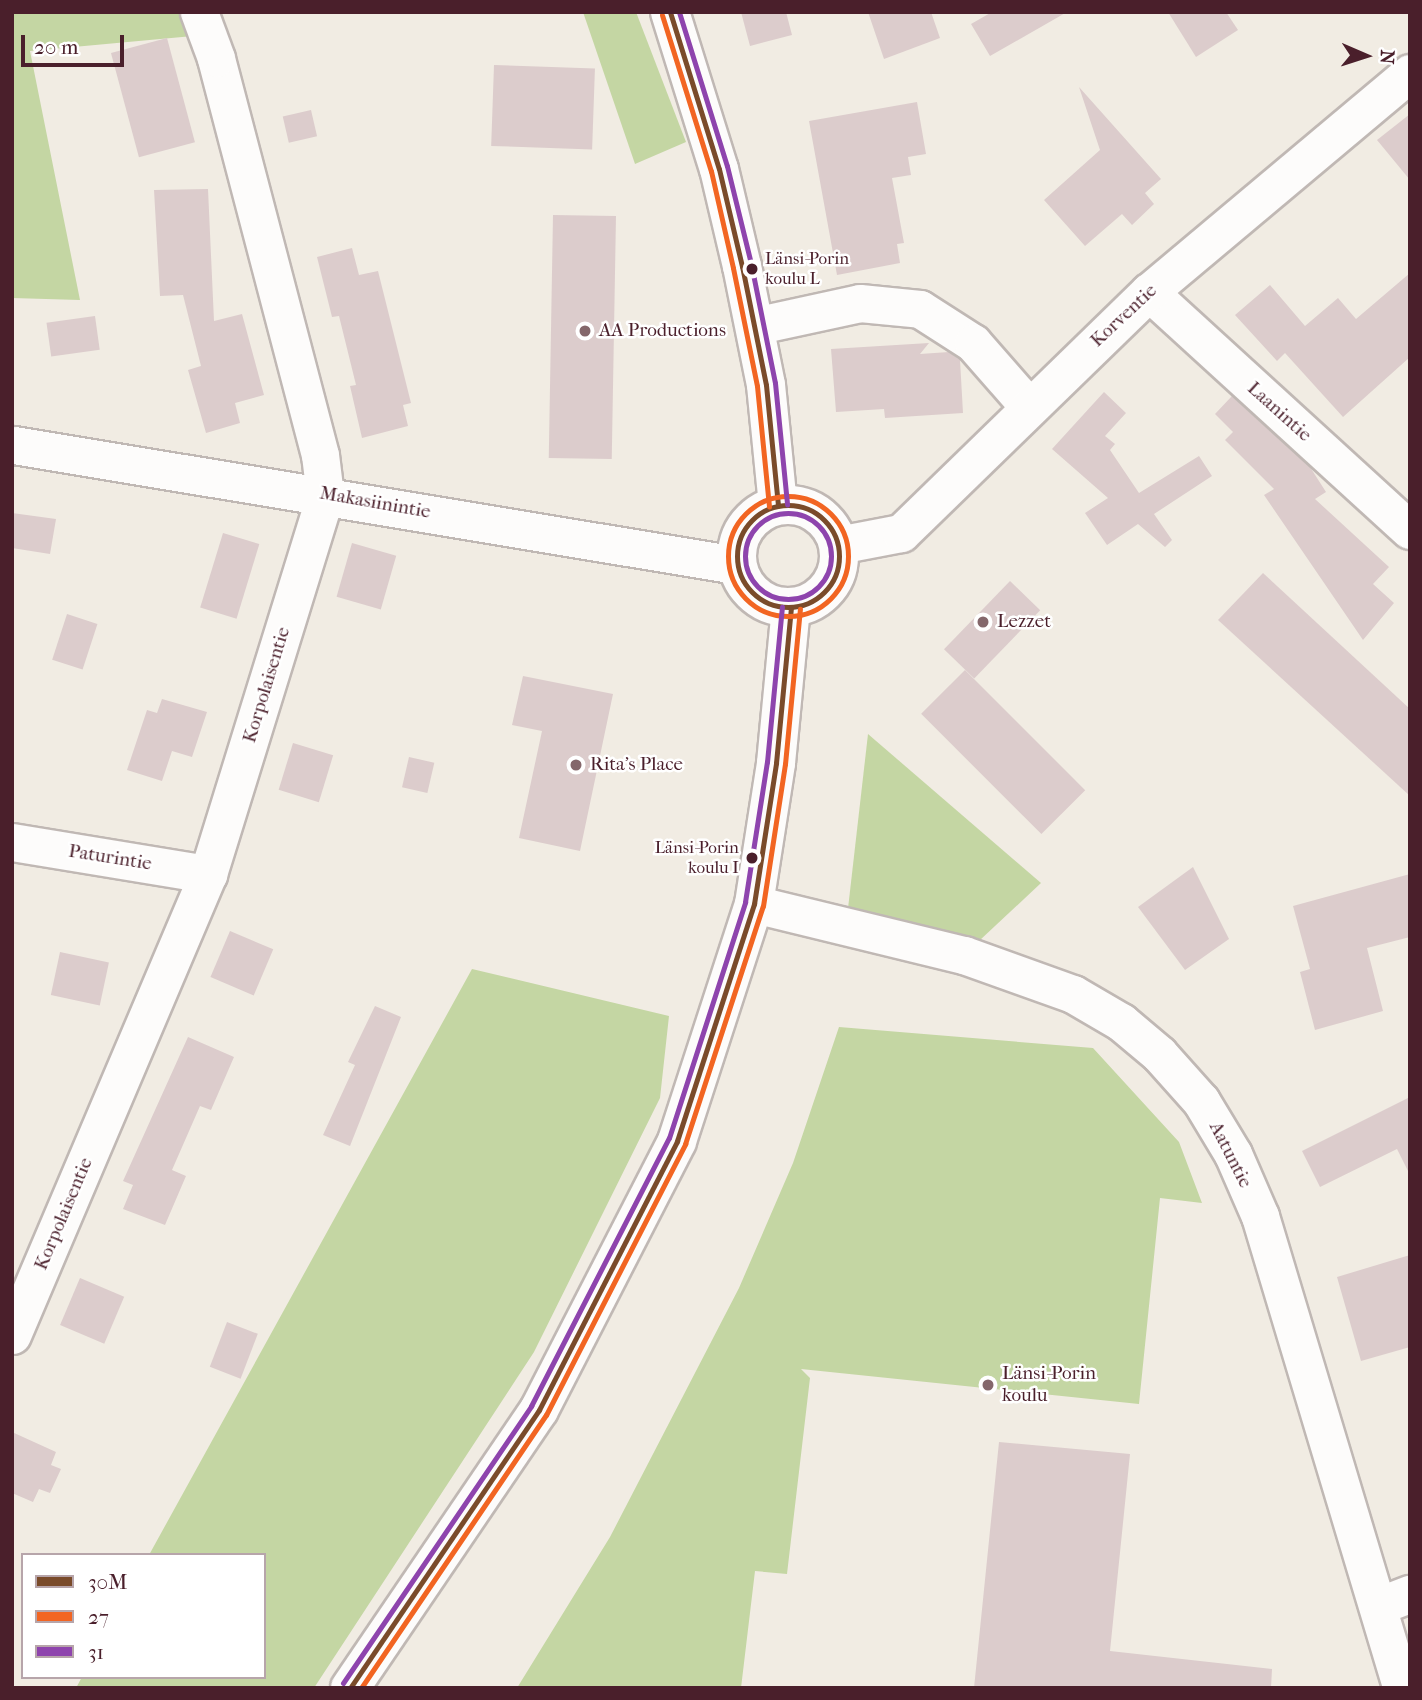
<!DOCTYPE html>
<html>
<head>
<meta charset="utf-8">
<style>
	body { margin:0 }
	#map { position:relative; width:1422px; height:1700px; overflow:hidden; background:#f1ece3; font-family:"IM FELL French Canon",serif }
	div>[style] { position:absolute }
	.green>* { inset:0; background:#c4d6a3 }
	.building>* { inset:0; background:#dccccc; transform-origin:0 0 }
	.roads { filter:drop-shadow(2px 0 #c0b8b4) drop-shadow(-2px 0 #c0b8b4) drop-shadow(0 2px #c0b8b4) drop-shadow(0 -2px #c0b8b4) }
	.minor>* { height:37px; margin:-18.5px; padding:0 18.5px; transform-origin:18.5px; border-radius:18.5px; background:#fdfcfb }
	.major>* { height:38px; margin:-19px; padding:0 19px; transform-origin:19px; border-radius:19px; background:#fdfcfb }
	.major>.ring { margin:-19px; padding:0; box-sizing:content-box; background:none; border:38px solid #fdfcfb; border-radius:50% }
	.bus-1>* { height:5px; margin:-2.5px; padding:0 2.5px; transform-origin:2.5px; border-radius:2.5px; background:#7a4b2a }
	.bus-1>.ring { margin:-2.5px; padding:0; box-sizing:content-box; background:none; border:5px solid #7a4b2a; border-radius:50% }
	.bus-2>* { height:5px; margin:-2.5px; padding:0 2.5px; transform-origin:2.5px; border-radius:2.5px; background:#f26522 }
	.bus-2>.ring { margin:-2.5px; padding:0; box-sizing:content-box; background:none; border:5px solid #f26522; border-radius:50% }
	.bus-3>* { height:5px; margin:-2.5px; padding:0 2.5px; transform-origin:2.5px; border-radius:2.5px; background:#8e44ad }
	.bus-3>.ring { margin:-2.5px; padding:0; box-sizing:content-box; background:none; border:5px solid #8e44ad; border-radius:50% }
	.dots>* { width:19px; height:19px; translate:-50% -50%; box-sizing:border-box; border:4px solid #fff; border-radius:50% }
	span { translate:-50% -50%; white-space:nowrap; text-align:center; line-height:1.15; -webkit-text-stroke:5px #fff; paint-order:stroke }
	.bus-label { font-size:17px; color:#4a1f2b }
	.left { translate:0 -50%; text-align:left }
	.right { translate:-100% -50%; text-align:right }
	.street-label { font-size:19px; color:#4a1f2b }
	.poi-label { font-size:19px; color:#4a1f2b }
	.frame { position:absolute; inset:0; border:14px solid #4a1f2b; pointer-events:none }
	.legend { position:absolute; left:21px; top:1553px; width:245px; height:126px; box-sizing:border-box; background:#fff; border:2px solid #b7a5aa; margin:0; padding:9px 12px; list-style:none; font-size:21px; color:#4a1f2b }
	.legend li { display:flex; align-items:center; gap:14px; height:35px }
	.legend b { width:35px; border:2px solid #b7a5aa }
	.north { position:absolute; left:1331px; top:21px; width:70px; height:70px; -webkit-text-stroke:5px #fff; paint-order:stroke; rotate:93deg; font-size:19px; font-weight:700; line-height:28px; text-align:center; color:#4a1f2b }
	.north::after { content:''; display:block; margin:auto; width:24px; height:32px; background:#4a1f2b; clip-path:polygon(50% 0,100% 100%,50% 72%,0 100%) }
	.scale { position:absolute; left:21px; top:35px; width:103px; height:32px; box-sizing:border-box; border:4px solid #4a1f2b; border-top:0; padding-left:9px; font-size:21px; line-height:24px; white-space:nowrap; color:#4a1f2b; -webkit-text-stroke:5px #fff; paint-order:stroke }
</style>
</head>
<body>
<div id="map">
	<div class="green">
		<div style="clip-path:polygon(12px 12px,183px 12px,193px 36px,30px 51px,80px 300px,12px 298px)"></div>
		<div style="clip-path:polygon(583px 12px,636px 12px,686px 142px,635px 164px)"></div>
		<div style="clip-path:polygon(868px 734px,1041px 883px,964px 955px,846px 926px)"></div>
		<div style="clip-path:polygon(472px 969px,669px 1016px,660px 1098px,534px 1352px,314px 1688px,76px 1688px,82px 1677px,264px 1677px,264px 1555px,149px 1555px)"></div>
		<div style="clip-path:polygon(839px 1027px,1093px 1048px,1179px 1142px,1202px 1203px,1160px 1198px,1139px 1404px,801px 1369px,810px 1378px,787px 1574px,755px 1571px,741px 1688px,517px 1688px,610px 1537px,739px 1288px,793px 1163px)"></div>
	</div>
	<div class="building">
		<div style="clip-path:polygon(741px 12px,786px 12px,792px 35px,750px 46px)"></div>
		<div style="clip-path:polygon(868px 12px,931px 12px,940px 38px,884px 59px)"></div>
		<div style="clip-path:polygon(992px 12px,1067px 12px,990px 56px,971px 24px)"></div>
		<div style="clip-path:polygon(1168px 12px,1226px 12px,1238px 30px,1196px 57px)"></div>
		<div style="left:167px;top:38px;width:108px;height:58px;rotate:75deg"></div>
		<div style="left:494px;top:65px;width:101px;height:81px;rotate:2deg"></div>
		<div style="clip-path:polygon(1079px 87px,1161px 179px,1145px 193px,1154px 204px,1132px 225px,1122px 214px,1085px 246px,1044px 200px,1100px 150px)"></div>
		<div style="clip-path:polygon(917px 102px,926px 154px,908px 157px,911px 175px,892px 178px,904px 243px,897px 244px,900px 263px,837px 275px,809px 121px)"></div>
		<div style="left:311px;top:110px;width:27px;height:29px;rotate:77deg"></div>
		<div style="clip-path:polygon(1410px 114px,1410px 180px,1377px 140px)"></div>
		<div style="clip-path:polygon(208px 189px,214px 321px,242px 314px,264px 395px,235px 403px,240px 423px,206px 433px,188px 370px,201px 366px,183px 295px,160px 296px,154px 190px)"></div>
		<div style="left:553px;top:215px;width:63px;height:243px;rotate:1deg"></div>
		<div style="clip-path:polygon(352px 248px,359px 275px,378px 271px,411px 403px,403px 405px,408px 426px,362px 438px,350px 386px,356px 385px,339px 316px,332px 317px,317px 257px)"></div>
		<div style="clip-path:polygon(1410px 273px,1410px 357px,1343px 417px,1285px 353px,1277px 361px,1235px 315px,1270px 285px,1305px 326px,1338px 298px,1356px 319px)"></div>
		<div style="left:95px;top:316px;width:34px;height:49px;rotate:82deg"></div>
		<div style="clip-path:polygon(929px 343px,920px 354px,949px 352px,960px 360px,963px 413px,885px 418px,884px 409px,836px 412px,831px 349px)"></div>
		<div style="clip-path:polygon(1104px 392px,1126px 413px,1105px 436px,1115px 444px,1110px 450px,1139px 493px,1199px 456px,1212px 476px,1154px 514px,1172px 540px,1165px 547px,1138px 524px,1107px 545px,1085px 513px,1108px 498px,1052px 449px)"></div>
		<div style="clip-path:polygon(1232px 396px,1310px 467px,1326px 492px,1315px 499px,1389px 567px,1373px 584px,1394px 603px,1363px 640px,1264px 495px,1274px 489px,1225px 440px,1233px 432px,1215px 414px)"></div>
		<div style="clip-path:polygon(12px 513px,56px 519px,50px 554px,12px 548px)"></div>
		<div style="left:223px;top:533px;width:38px;height:78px;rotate:17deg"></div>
		<div style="left:352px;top:543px;width:46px;height:56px;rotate:16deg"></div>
		<div style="clip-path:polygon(1263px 573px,1410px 709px,1410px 796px,1218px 620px)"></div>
		<div style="left:1010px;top:581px;width:42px;height:95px;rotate:44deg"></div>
		<div style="left:67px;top:614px;width:32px;height:48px;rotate:18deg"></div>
		<div style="left:965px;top:670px;width:170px;height:62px;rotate:45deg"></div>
		<div style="clip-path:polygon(523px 676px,613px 694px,580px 851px,519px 838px,542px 731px,512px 725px)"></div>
		<div style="clip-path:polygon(162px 699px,207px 712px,192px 757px,172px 751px,162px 781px,127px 770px,147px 710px,157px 713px)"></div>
		<div style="left:293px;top:743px;width:42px;height:49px;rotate:17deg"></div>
		<div style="left:409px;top:757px;width:26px;height:31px;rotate:13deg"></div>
		<div style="clip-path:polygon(1193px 867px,1229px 939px,1185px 970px,1138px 907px)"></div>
		<div style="clip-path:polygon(1410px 874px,1410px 937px,1367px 948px,1383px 1011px,1315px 1030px,1300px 972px,1310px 969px,1293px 906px)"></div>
		<div style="left:230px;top:931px;width:47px;height:50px;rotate:23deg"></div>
		<div style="left:60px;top:952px;width:50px;height:44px;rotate:12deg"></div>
		<div style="clip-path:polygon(375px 1006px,401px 1017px,350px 1146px,323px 1135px,355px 1065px,348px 1062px)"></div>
		<div style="clip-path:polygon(188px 1037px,234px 1057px,211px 1110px,200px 1106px,172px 1170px,186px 1176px,165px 1225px,123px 1209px,133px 1185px,123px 1181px)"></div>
		<div style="clip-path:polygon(1410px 1097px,1410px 1175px,1397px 1149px,1320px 1187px,1302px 1151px)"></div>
		<div style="clip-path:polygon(1410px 1255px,1410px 1347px,1361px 1361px,1337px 1277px)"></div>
		<div style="left:80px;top:1278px;width:48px;height:51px;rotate:23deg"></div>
		<div style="left:227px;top:1322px;width:33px;height:48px;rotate:21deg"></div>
		<div style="clip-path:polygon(12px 1432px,56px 1452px,51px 1465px,61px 1469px,50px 1493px,39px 1489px,33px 1502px,12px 1493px)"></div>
		<div style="clip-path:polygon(999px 1442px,1130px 1454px,1110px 1651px,1272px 1669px,1271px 1688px,974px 1688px)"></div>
	</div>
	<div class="roads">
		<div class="minor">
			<div style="left:1149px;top:292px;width:353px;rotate:42.4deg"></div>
			<div style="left:754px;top:326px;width:108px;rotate:-12.2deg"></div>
			<div style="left:860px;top:303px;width:60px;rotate:5.7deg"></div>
			<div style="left:920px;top:309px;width:63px;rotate:32.7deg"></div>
			<div style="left:973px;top:343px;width:85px;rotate:48.8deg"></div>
			<div style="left:14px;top:445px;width:732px;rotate:9.44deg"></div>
			<div style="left:838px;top:545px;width:64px;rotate:-10.8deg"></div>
			<div style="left:901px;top:533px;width:346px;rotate:-44.2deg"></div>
			<div style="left:1149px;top:292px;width:341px;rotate:-40deg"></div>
			<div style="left:12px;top:842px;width:199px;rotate:9.3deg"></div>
			<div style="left:754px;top:904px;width:216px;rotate:13.7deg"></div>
			<div style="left:964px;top:955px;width:116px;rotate:19.7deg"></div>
			<div style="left:1073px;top:994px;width:56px;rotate:30.3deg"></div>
			<div style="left:1121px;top:1022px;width:50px;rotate:40.1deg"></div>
			<div style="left:1159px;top:1054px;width:63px;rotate:48.2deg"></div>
			<div style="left:1201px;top:1101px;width:62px;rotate:58.9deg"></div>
			<div style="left:1233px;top:1154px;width:68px;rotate:66.5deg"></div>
			<div style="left:1260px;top:1216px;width:493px;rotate:73.3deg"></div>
			<div style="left:12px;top:1335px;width:501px;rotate:-66.97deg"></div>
			<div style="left:208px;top:874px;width:397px;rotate:-72.8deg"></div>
			<div style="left:325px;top:495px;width:40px;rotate:-97.1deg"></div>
			<div style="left:320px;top:455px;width:410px;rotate:-104.7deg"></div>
			<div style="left:216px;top:58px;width:49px;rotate:-110.3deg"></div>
			<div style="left:1378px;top:1606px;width:34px;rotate:-21deg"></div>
		</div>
		<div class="major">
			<div style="left:670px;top:12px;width:164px;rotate:72.7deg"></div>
			<div style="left:719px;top:169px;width:100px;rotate:76.7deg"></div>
			<div style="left:742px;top:266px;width:121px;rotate:78.6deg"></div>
			<div style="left:766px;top:385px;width:121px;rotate:84.3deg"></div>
			<div class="ring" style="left:737px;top:505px;width:64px;height:64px"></div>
			<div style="left:350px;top:1688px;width:336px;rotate:-55.8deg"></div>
			<div style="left:539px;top:1410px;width:302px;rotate:-62.8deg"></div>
			<div style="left:677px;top:1141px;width:249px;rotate:-72deg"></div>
			<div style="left:754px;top:904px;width:143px;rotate:-81.1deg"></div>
			<div style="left:776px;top:763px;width:156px;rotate:-84.5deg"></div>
		</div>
	</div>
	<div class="bus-1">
		<div style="left:670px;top:12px;width:164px;rotate:72.7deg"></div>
		<div style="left:719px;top:169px;width:100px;rotate:76.7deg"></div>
		<div style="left:742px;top:266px;width:121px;rotate:78.6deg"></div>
		<div style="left:766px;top:385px;width:121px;rotate:84.3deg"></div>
		<div class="ring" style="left:737px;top:505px;width:97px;height:97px"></div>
		<div style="left:350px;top:1688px;width:336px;rotate:-55.8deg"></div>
		<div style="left:539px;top:1410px;width:302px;rotate:-62.8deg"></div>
		<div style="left:677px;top:1141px;width:249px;rotate:-72deg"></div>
		<div style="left:754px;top:904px;width:143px;rotate:-81.1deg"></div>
		<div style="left:776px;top:763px;width:156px;rotate:-84.5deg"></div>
	</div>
	<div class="bus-2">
		<div style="left:662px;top:15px;width:164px;rotate:72.6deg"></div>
		<div style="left:711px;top:171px;width:99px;rotate:77.2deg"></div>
		<div style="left:733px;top:268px;width:120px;rotate:78.5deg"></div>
		<div style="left:757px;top:386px;width:121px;rotate:84.3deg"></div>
		<div class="ring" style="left:728px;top:496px;width:115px;height:115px"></div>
		<div style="left:361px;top:1688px;width:330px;rotate:-55.9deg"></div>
		<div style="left:546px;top:1415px;width:305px;rotate:-62.8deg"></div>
		<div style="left:685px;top:1144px;width:250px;rotate:-71.9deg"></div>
		<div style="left:763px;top:906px;width:144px;rotate:-81.2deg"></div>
		<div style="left:785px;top:764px;width:156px;rotate:-84.5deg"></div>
	</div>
	<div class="bus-3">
		<div style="left:679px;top:12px;width:161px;rotate:72.7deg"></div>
		<div style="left:727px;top:166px;width:101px;rotate:76.2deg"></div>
		<div style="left:751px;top:264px;width:121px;rotate:78.6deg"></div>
		<div style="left:775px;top:383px;width:122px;rotate:84.3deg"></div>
		<div class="ring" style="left:745px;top:513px;width:81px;height:81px"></div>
		<div style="left:343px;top:1683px;width:335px;rotate:-55.8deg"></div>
		<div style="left:531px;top:1406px;width:301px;rotate:-62.8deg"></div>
		<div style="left:669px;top:1138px;width:248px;rotate:-72.1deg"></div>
		<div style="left:745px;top:902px;width:142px;rotate:-81.1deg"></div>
		<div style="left:767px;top:762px;width:156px;rotate:-84.5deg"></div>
	</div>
	<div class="dots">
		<div style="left:752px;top:269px;background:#4a1f2b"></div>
		<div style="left:585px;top:331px;background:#84676b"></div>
		<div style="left:983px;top:622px;background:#84676b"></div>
		<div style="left:576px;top:765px;background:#84676b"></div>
		<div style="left:752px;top:858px;background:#4a1f2b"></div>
		<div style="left:988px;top:1385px;background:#84676b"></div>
	</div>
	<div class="bus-label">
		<span class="left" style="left:765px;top:269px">Länsi-Porin<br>koulu L</span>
		<span class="right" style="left:739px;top:858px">Länsi-Porin<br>koulu I</span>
	</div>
	<div class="street-label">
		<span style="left:1124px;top:316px;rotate:-43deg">Korventie</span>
		<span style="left:1279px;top:412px;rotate:42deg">Laanintie</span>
		<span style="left:375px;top:503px;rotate:10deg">Makasiinintie</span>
		<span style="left:267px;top:685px;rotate:-73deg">Korpolaisentie</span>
		<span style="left:110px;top:858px;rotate:9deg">Paturintie</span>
		<span style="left:1230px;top:1155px;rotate:63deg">Aatuntie</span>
		<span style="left:64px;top:1214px;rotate:-67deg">Korpolaisentie</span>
	</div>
	<div class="poi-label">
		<span class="left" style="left:599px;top:331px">AA Productions</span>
		<span class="left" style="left:997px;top:622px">Lezzet</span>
		<span class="left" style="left:590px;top:765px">Rita's Place</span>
		<span class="left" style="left:1002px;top:1385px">Länsi-Porin<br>koulu</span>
	</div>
	<div class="frame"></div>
	<ul class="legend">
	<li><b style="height:9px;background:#7a4b2a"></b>30M</li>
	<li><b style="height:9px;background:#f26522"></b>27</li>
	<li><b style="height:9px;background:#8e44ad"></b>31</li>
	</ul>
	<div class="north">N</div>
	<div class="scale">20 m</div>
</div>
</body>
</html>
